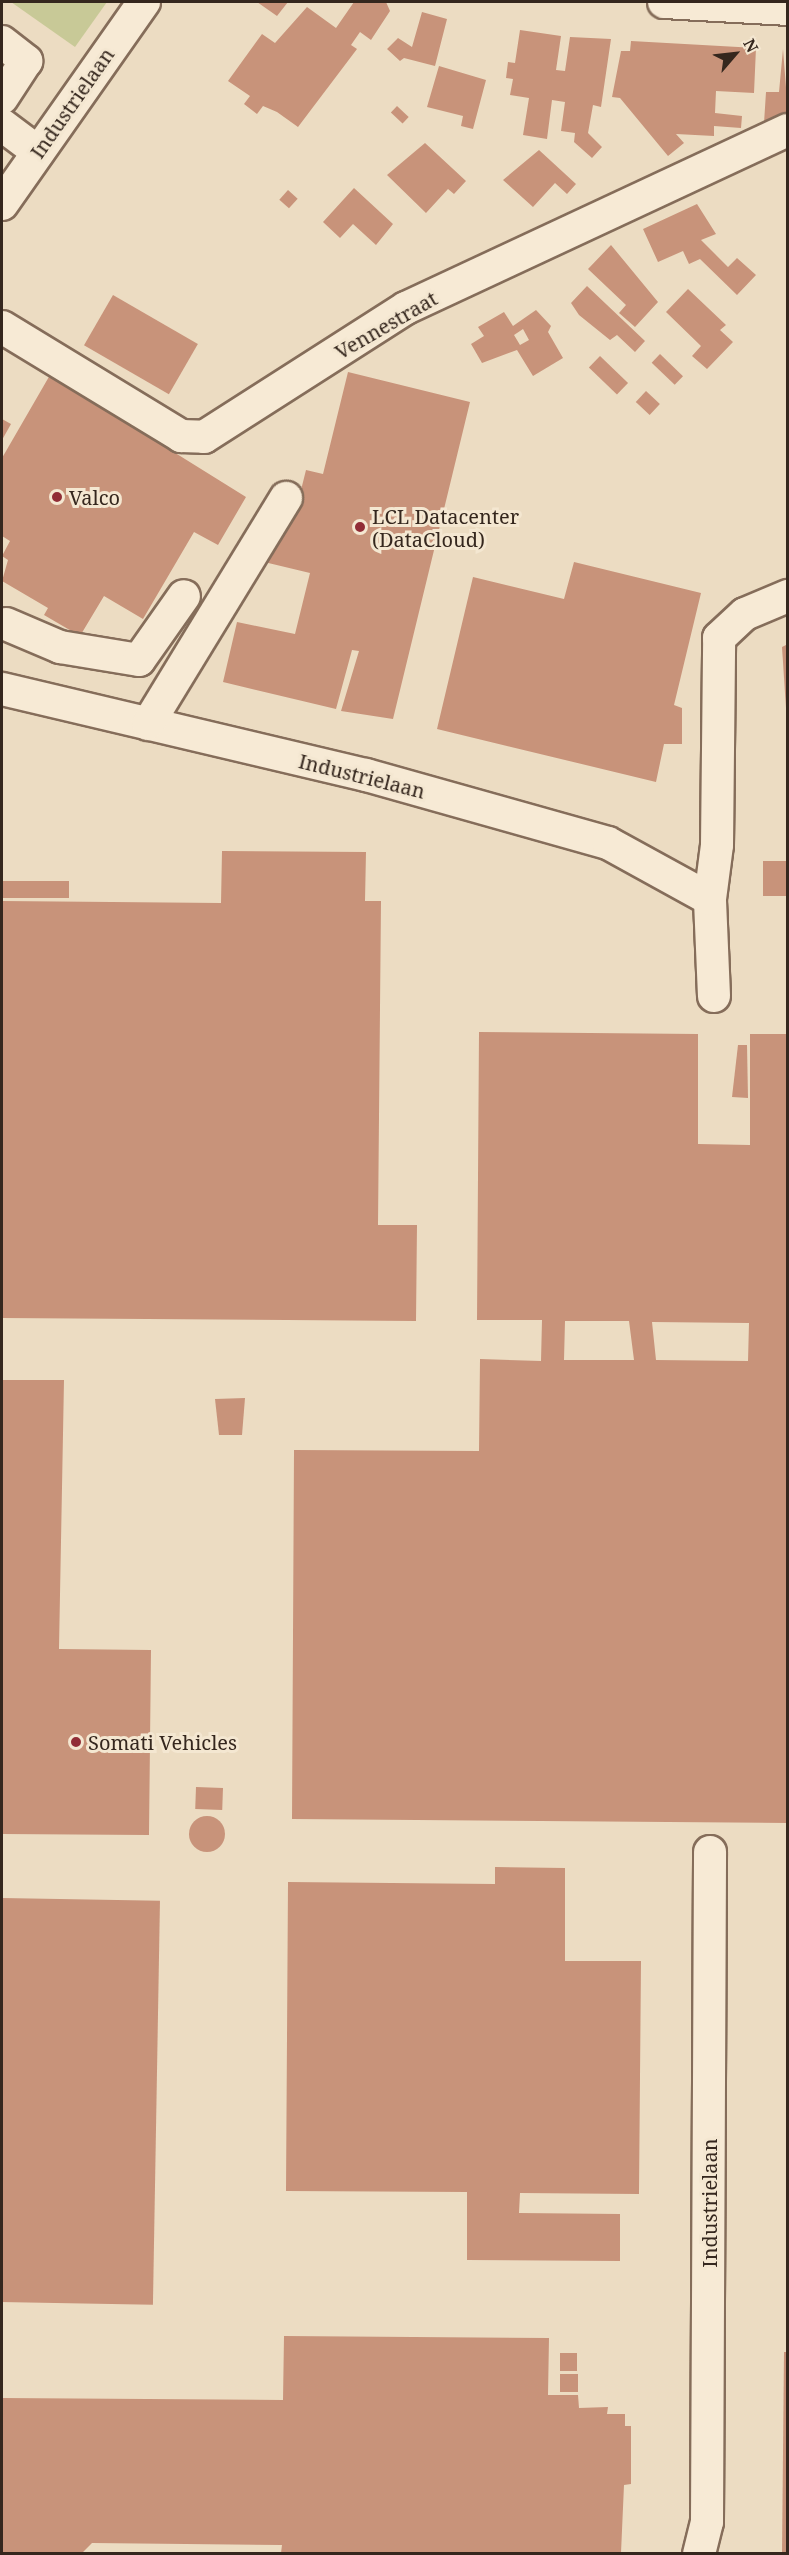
<!DOCTYPE html>
<html>
<head>
<meta charset="utf-8">
<style>
	body { margin:0 }
	#map { position:relative; width:789px; height:2555px; overflow:hidden; background:#ecdcc2; font-family:"Noto Serif",serif }
	div>[style] { position:absolute }
	.green>* { inset:0; background:#c8c997 }
	.building>* { inset:0; background:#c8937a; transform-origin:0 0 }
	.round { border-radius:50% }
	.roads { filter:drop-shadow(2px 0 #856d5a) drop-shadow(-2px 0 #856d5a) drop-shadow(0 2px #856d5a) drop-shadow(0 -2px #856d5a) }
	.minor>* { height:32px; margin:-16px; padding:0 16px; transform-origin:16px; border-radius:16px; background:#f7ead5 }
	.dots>* { width:16px; height:16px; translate:-50% -50%; box-sizing:border-box; border:3px solid #f4e7d1; border-radius:50% }
	span { translate:-50% -50%; white-space:nowrap; text-align:center; line-height:1.15; -webkit-text-stroke:6px #f4e7d1; paint-order:stroke }
	.street-label { font-size:20px; color:#35271e }
	.poi-label { font-size:20px; color:#35271e }
	.left { translate:0 -50%; text-align:left }
	.frame { position:absolute; inset:0; border:3px solid #35271e; pointer-events:none }
	.north { position:absolute; left:705px; top:24px; width:60px; height:60px; -webkit-text-stroke:4px #f4e7d1; paint-order:stroke; rotate:62deg; font-size:16px; font-weight:700; line-height:24px; text-align:center; color:#35271e }
	.north::after { content:''; display:block; margin:auto; width:21px; height:27px; background:#35271e; clip-path:polygon(50% 0,100% 100%,50% 72%,0 100%) }
</style>
</head>
<body>
<div id="map">
	<div class="green">
		<div style="clip-path:polygon(11px 2px,107px 2px,75px 47px)"></div>
	</div>
	<div class="building">
		<div style="clip-path:polygon(257px 2px,288px 2px,277px 16px)"></div>
		<div style="clip-path:polygon(354px 2px,386px 2px,390px 11px,371px 40px,360px 32px,351px 45px,357px 49px,298px 127px,277px 112px,263px 106px,257px 114px,244px 104px,250px 96px,228px 81px,262px 34px,275px 43px,307px 7px,336px 28px)"></div>
		<div style="clip-path:polygon(422px 12px,447px 19px,435px 66px,404px 58px,400px 61px,387px 49px,398px 38px,412px 47px)"></div>
		<div style="clip-path:polygon(520px 30px,561px 36px,556px 70px,565px 71px,570px 37px,611px 39px,601px 107px,593px 105px,588px 133px,602px 147px,592px 158px,574px 142px,575px 133px,561px 131px,565px 102px,552px 100px,547px 139px,523px 135px,529px 98px,510px 95px,513px 79px,506px 78px,508px 62px,515px 63px)"></div>
		<div style="clip-path:polygon(631px 41px,756px 48px,754px 93px,716px 91px,715px 113px,742px 116px,741px 128px,714px 126px,714px 136px,676px 134px,684px 143px,668px 156px,620px 98px,612px 97px,621px 51px,630px 51px)"></div>
		<div style="clip-path:polygon(783px 49px,788px 113px,764px 123px,766px 92px,779px 92px)"></div>
		<div style="clip-path:polygon(439px 66px,486px 80px,473px 129px,461px 126px,463px 116px,427px 107px)"></div>
		<div style="left:397px;top:106px;width:16px;height:9px;rotate:43deg"></div>
		<div style="clip-path:polygon(425px 143px,466px 181px,454px 194px,448px 189px,426px 213px,387px 175px)"></div>
		<div style="clip-path:polygon(539px 150px,576px 184px,567px 194px,555px 183px,533px 207px,503px 180px)"></div>
		<div style="clip-path:polygon(354px 188px,393px 224px,376px 245px,353px 224px,340px 238px,323px 222px)"></div>
		<div style="left:288px;top:190px;width:13px;height:13px;rotate:42deg"></div>
		<div style="clip-path:polygon(697px 204px,716px 234px,701px 240px,728px 267px,737px 258px,756px 275px,737px 295px,700px 259px,689px 264px,683px 251px,658px 262px,643px 229px)"></div>
		<div style="clip-path:polygon(611px 245px,658px 302px,635px 327px,619px 313px,626px 305px,588px 269px)"></div>
		<div style="clip-path:polygon(587px 286px,645px 341px,635px 352px,617px 335px,610px 340px,579px 315px,571px 303px)"></div>
		<div style="clip-path:polygon(688px 289px,726px 325px,720px 330px,733px 342px,707px 369px,692px 356px,701px 346px,666px 312px)"></div>
		<div style="left:113px;top:295px;width:98px;height:58px;rotate:30deg"></div>
		<div style="clip-path:polygon(evenodd,536px 310px,551px 326px,548px 332px,563px 358px,533px 376px,517px 350px,482px 363px,471px 344px,484px 336px,478px 327px,504px 312px,513px 326px,536px 310px,523px 329px,529px 340px,520px 345px,514px 335px,523px 329px)"></div>
		<div style="left:660px;top:354px;width:32px;height:12px;rotate:44deg"></div>
		<div style="left:600px;top:356px;width:39px;height:16px;rotate:44deg"></div>
		<div style="clip-path:polygon(348px 372px,470px 402px,393px 719px,341px 711px,359px 651px,352px 650px,336px 709px,223px 682px,237px 622px,295px 634px,310px 573px,260px 561px,300px 494px,306px 470px,323px 474px)"></div>
		<div style="clip-path:polygon(50px 375px,246px 497px,218px 545px,194px 532px,143px 619px,104px 596px,80px 636px,44px 615px,48px 608px,2px 581px,8px 560px,2px 556px,10px 541px,2px 536px,2px 458px)"></div>
		<div style="left:646px;top:391px;width:19px;height:15px;rotate:43deg"></div>
		<div style="clip-path:polygon(2px 419px,11px 424px,2px 440px)"></div>
		<div style="clip-path:polygon(574px 562px,701px 593px,674px 705px,682px 708px,682px 744px,664px 744px,656px 782px,437px 729px,473px 577px,564px 599px)"></div>
		<div style="clip-path:polygon(788px 644px,788px 708px,786px 708px,782px 647px)"></div>
		<div style="clip-path:polygon(222px 851px,366px 852px,365px 901px,381px 901px,378px 1225px,417px 1225px,416px 1321px,2px 1318px,2px 901px,221px 903px)"></div>
		<div style="left:788px;top:861px;width:35px;height:25px;rotate:90deg"></div>
		<div style="left:2px;top:881px;width:67px;height:17px"></div>
		<div style="clip-path:polygon(evenodd,479px 1032px,698px 1034px,698px 1144px,750px 1145px,750px 1034px,788px 1034px,788px 1823px,292px 1819px,294px 1450px,479px 1451px,480px 1359px,541px 1361px,542px 1320px,477px 1320px,479px 1032px,565px 1321px,629px 1321px,634px 1360px,564px 1360px,565px 1321px,479px 1032px,652px 1322px,749px 1323px,748px 1361px,656px 1360px,652px 1322px)"></div>
		<div style="clip-path:polygon(738px 1045px,747px 1045px,748px 1098px,732px 1097px)"></div>
		<div style="clip-path:polygon(2px 1380px,64px 1380px,59px 1649px,151px 1650px,149px 1835px,2px 1834px)"></div>
		<div style="clip-path:polygon(245px 1398px,242px 1435px,219px 1435px,215px 1399px)"></div>
		<div style="left:196px;top:1787px;width:27px;height:22px;rotate:2deg"></div>
		<div class="round" style="left:189px;top:1816px;width:36px;height:36px"></div>
		<div style="clip-path:polygon(495px 1867px,565px 1868px,565px 1961px,641px 1961px,639px 2194px,520px 2193px,519px 2213px,620px 2214px,620px 2261px,467px 2260px,467px 2192px,286px 2191px,288px 1882px,495px 1884px)"></div>
		<div style="left:2px;top:1898px;width:158px;height:404px;rotate:1deg"></div>
		<div style="clip-path:polygon(284px 2336px,549px 2338px,548px 2395px,578px 2395px,579px 2408px,608px 2407px,607px 2414px,625px 2414px,625px 2426px,631px 2426px,631px 2484px,624px 2485px,621px 2553px,281px 2553px,282px 2545px,92px 2543px,82px 2553px,2px 2553px,2px 2398px,283px 2400px)"></div>
		<div style="clip-path:polygon(784px 2352px,788px 2352px,788px 2553px,782px 2553px)"></div>
		<div style="left:577px;top:2353px;width:18px;height:17px;rotate:90deg"></div>
		<div style="left:560px;top:2374px;width:18px;height:18px"></div>
	</div>
	<div class="roads">
		<div class="minor">
			<div style="left:664px;top:2px;width:124px;rotate:3.2deg"></div>
			<div style="left:2px;top:42px;width:31px;rotate:38deg"></div>
			<div style="left:26px;top:61px;width:44px;rotate:123deg"></div>
			<div style="left:2px;top:125px;width:45px;rotate:36.9deg"></div>
			<div style="left:2px;top:204px;width:247px;rotate:-54.9deg"></div>
			<div style="left:2px;top:327px;width:210px;rotate:31.3deg"></div>
			<div style="left:181px;top:436px;width:23px;rotate:2deg"></div>
			<div style="left:204px;top:437px;width:240px;rotate:-32.6deg"></div>
			<div style="left:406px;top:308px;width:421px;rotate:-25deg"></div>
			<div style="left:6px;top:624px;width:59px;rotate:23.1deg"></div>
			<div style="left:60px;top:647px;width:80px;rotate:9.3deg"></div>
			<div style="left:139px;top:660px;width:78px;rotate:-54.9deg"></div>
			<div style="left:2px;top:689px;width:374px;rotate:13.3deg"></div>
			<div style="left:366px;top:775px;width:251px;rotate:15.7deg"></div>
			<div style="left:608px;top:843px;width:116px;rotate:28.8deg"></div>
			<div style="left:148px;top:724px;width:265px;rotate:-58.6deg"></div>
			<div style="left:714px;top:996px;width:97px;rotate:-92.4deg"></div>
			<div style="left:710px;top:899px;width:54px;rotate:-82.6deg"></div>
			<div style="left:717px;top:845px;width:207px;rotate:-89.4deg"></div>
			<div style="left:719px;top:638px;width:35px;rotate:-43deg"></div>
			<div style="left:745px;top:614px;width:47px;rotate:-22.7deg"></div>
			<div style="left:699px;top:2554px;width:33px;rotate:-76deg"></div>
			<div style="left:707px;top:2522px;width:670px;rotate:-89.74deg"></div>
		</div>
	</div>
	<div class="dots">
		<div style="left:57px;top:497px;background:#912d36"></div>
		<div style="left:360px;top:527px;background:#912d36"></div>
		<div style="left:76px;top:1742px;background:#912d36"></div>
	</div>
	<div class="street-label">
		<span style="left:72px;top:103px;rotate:-55deg">Industrielaan</span>
		<span style="left:386px;top:325px;rotate:-30deg">Vennestraat</span>
		<span style="left:362px;top:776px;rotate:14deg">Industrielaan</span>
		<span style="left:709px;top:2203px;rotate:-90deg">Industrielaan</span>
	</div>
	<div class="poi-label">
		<span class="left" style="left:69px;top:497px">Valco</span>
		<span class="left" style="left:372px;top:528px">LCL Datacenter<br>(DataCloud)</span>
		<span class="left" style="left:88px;top:1742px">Somati Vehicles</span>
	</div>
	<div class="frame"></div>
	<div class="north">N</div>
</div>
</body>
</html>
